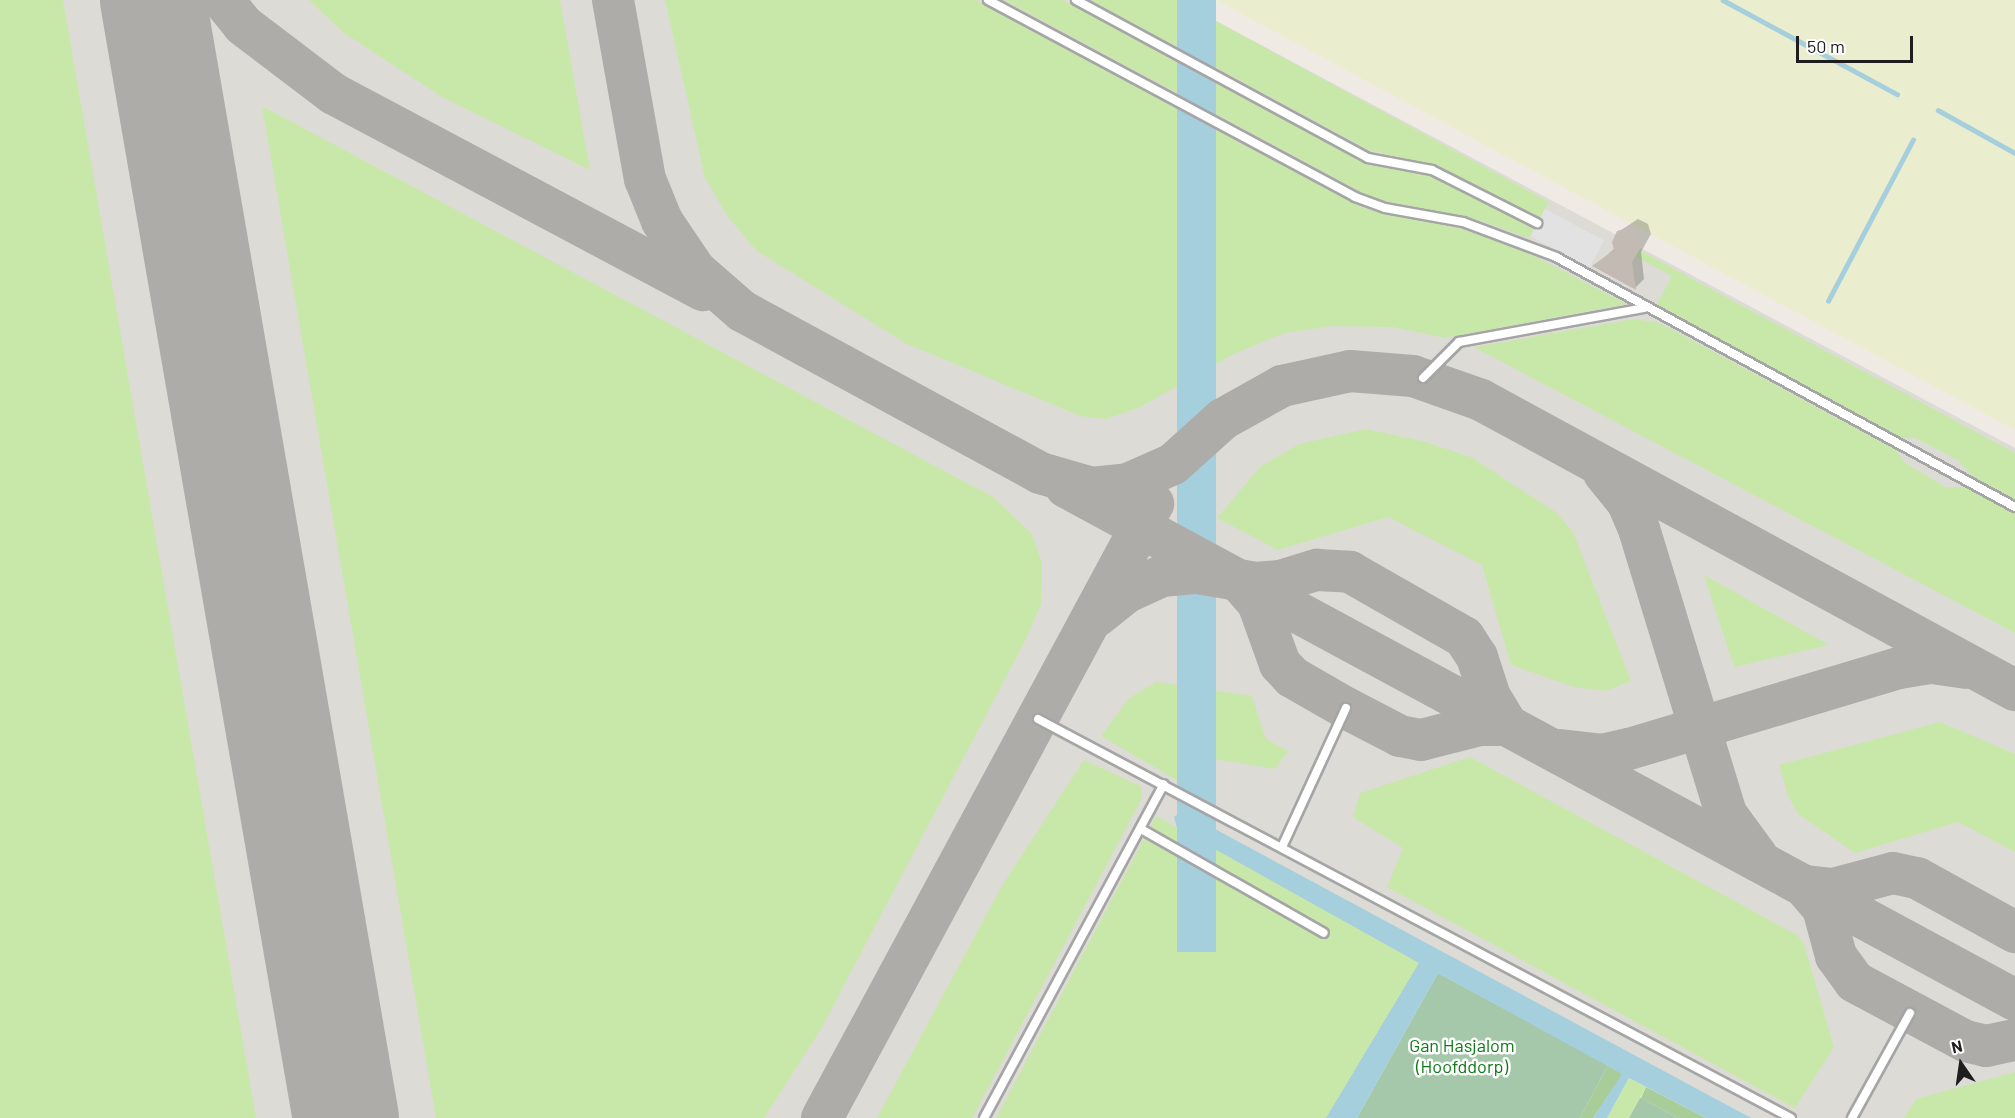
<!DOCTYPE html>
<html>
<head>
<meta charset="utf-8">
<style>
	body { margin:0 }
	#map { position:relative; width:2015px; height:1118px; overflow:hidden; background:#efebe4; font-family:Barlow,sans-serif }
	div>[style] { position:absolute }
	.airport>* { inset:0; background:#dddbd5 }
	.farmland>* { inset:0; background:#ebedcf }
	.grass>* { inset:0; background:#c8e8aa }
	.forest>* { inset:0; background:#a8cd99 }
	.cemetery>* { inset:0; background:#a5c7aa }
	.parking>* { inset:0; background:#e2e2e2; transform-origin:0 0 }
	.water>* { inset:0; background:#a5cfdc; transform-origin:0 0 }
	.shadow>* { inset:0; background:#0003 }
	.stream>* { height:4.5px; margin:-2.25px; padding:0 2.25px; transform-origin:2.25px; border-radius:2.25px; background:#a5cfdc }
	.taxiway>* { height:42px; margin:-21px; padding:0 21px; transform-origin:21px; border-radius:21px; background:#aeaca8 }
	.runway>* { height:106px; margin:-53px; padding:0 53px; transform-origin:53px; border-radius:53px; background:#aeaca8 }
	.building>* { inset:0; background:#c3bbb3 }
	.roads { filter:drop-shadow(2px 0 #a5a5a5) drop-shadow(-2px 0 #a5a5a5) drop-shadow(0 2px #a5a5a5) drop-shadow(0 -2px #a5a5a5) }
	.service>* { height:8px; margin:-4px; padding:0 4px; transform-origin:4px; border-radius:4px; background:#fff }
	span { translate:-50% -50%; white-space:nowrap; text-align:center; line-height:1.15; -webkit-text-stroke:5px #fff; paint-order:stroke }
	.park-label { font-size:18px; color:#0d7a17 }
	.north { position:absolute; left:1931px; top:1034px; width:60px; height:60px; -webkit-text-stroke:4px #fff; paint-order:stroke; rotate:347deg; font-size:16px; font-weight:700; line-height:24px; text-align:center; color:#1e1e1e }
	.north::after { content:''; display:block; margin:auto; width:21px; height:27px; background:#1e1e1e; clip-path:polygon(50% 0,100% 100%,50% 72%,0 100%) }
	.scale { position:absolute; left:1796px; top:36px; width:117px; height:27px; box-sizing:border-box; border:3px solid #1e1e1e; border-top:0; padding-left:8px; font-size:18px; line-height:21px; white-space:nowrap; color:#1e1e1e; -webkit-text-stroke:4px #fff; paint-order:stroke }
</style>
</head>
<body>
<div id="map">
	<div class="airport">
		<div style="clip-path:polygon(0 0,1177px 0,2015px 448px,2015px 1118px,1720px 1118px,1436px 969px,1344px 1118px,0 1118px)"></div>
	</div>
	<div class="farmland">
		<div style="clip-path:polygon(1216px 0,2015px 0,2015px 430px,1498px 152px)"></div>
	</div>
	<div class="grass">
		<div style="clip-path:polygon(0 0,63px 0,256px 1118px,0 1118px)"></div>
		<div style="clip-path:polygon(309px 0,560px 0,590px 170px,442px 97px,344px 33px)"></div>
		<div style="clip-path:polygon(665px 0,976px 0,1365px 209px,1451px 226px,1511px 244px,1627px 304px,1445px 338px,1393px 327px,1333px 326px,1284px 333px,1234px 354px,1140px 407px,1106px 419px,1080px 416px,905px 343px,757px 251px,728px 217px,705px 178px)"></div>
		<div style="clip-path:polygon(1004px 0,1063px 0,1364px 162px,1441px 178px,1536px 226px,1529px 238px,1481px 221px,1372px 198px)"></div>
		<div style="clip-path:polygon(1090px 0,1177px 0,1549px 202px,1540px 218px,1435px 166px,1369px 150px)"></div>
		<div style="clip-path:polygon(262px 106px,993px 497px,1032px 534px,1042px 563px,1041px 604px,1026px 639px,821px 1029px,764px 1118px,436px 1118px)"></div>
		<div style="clip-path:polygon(1639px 250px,2015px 453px,2015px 499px,1973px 477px,1958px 460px,1915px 438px,1900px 438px,1656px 306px,1672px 276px,1633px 255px)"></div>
		<div style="clip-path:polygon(1634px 319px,1660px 323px,1896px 450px,1904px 462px,1945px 487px,1966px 487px,2015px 514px,2015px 633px,1474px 347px)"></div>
		<div style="clip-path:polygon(1366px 429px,1422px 441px,1471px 457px,1557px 513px,1573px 532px,1631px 681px,1605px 691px,1574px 687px,1511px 665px,1482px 565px,1388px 517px,1278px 550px,1217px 518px,1260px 467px,1299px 444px)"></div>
		<div style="clip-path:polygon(1704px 575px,1829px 645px,1734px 667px)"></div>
		<div style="clip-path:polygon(1156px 682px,1252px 696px,1266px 739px,1288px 751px,1275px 769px,1215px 759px,1197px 792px,1101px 736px,1128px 699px)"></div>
		<div style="clip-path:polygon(1940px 722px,2015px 754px,2015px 852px,1958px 822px,1855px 853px,1798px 814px,1788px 796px,1779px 765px)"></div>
		<div style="clip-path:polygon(1470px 757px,1797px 935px,1804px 944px,1834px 1047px,1795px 1108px,1387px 887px,1403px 848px,1353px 817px,1360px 793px)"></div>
		<div style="clip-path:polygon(1084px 760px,1142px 787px,1141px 800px,972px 1118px,877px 1118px,1003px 884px)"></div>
		<div style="clip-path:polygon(1156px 816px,1420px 963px,1326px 1118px,996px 1118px)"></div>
		<div style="clip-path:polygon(2015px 1072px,2015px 1118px,1904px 1118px,1916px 1099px)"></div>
		<div style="clip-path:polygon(1629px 1078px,1646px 1087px,1629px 1118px,1607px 1118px)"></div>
	</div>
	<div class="forest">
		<div style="clip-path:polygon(1608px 1065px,1623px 1074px,1593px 1118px,1580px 1118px)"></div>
		<div style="clip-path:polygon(1646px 1087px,1706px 1118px,1678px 1118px,1641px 1098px)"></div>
	</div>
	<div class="cemetery">
		<div style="clip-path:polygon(1438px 973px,1608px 1065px,1580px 1118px,1357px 1118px)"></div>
		<div style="clip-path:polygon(1640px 1098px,1641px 1098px,1678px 1118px,1629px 1118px)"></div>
	</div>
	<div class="parking">
		<div style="left:1545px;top:209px;width:67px;height:31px;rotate:28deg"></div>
	</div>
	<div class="water">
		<div style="left:1177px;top:0;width:39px;height:952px"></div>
		<div style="clip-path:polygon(1180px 813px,1187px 814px,1751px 1118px,1706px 1118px,1629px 1078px,1607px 1118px,1593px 1118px,1622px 1074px,1438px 973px,1357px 1118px,1326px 1118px,1419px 963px,1177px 828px,1174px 817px)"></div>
	</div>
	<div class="shadow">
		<div style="clip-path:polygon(1638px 219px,1648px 224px,1651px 234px,1641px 252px,1644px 279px,1635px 288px,1595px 266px,1615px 248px,1618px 232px)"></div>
	</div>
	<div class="stream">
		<div style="left:1723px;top:0;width:198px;rotate:28.4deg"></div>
		<div style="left:1938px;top:110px;width:88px;rotate:29.2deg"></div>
		<div style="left:1828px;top:301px;width:182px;rotate:-62.2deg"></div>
	</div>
	<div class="taxiway">
		<div style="left:223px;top:0;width:32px;rotate:51deg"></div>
		<div style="left:243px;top:25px;width:114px;rotate:37.2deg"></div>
		<div style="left:334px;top:94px;width:418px;rotate:28deg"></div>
		<div style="left:613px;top:0;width:182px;rotate:79.9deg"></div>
		<div style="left:645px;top:179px;width:45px;rotate:68deg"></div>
		<div style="left:662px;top:221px;width:59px;rotate:56deg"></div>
		<div style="left:695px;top:270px;width:62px;rotate:41.1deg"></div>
		<div style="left:742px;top:311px;width:339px;rotate:28.5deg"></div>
		<div style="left:1040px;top:473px;width:54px;rotate:16.1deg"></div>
		<div style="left:1092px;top:488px;width:36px;rotate:-6deg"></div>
		<div style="left:1128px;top:484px;width:49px;rotate:-24deg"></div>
		<div style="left:1173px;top:464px;width:67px;rotate:-42deg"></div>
		<div style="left:1223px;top:419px;width:68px;rotate:-29.2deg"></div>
		<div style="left:1282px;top:386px;width:70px;rotate:-12.4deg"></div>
		<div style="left:1350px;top:371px;width:63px;rotate:4.5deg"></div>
		<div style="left:1413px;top:376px;width:72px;rotate:19.4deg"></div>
		<div style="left:1481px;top:400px;width:608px;rotate:28.51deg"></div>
		<div style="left:1604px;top:473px;width:38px;rotate:51deg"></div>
		<div style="left:1628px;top:503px;width:28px;rotate:67deg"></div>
		<div style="left:1639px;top:529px;width:298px;rotate:73deg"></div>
		<div style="left:1726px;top:814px;width:52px;rotate:53.6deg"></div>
		<div style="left:1066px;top:487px;width:1079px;rotate:28.39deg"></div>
		<div style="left:1239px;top:581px;width:29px;rotate:49deg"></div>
		<div style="left:1258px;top:603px;width:65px;rotate:70.2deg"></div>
		<div style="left:1280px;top:664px;width:18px;rotate:47deg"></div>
		<div style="left:1292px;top:677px;width:62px;rotate:29.9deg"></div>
		<div style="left:1346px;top:708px;width:61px;rotate:27.4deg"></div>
		<div style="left:1400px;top:736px;width:21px;rotate:11deg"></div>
		<div style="left:1421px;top:740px;width:61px;rotate:-14.3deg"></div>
		<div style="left:1480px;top:725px;width:27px"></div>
		<div style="left:1097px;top:616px;width:36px;rotate:-39deg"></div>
		<div style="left:1125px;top:593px;width:41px;rotate:-24.7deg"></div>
		<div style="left:1162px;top:576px;width:35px;rotate:-5deg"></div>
		<div style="left:1197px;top:573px;width:60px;rotate:9.6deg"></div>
		<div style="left:1256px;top:583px;width:24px;rotate:-5deg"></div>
		<div style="left:1280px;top:581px;width:39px;rotate:-17deg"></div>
		<div style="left:1317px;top:570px;width:33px;rotate:3deg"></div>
		<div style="left:1350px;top:572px;width:131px;rotate:29.7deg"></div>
		<div style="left:1464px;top:637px;width:24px;rotate:57deg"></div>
		<div style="left:1477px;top:657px;width:40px;rotate:72deg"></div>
		<div style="left:1489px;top:695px;width:35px;rotate:59deg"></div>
		<div style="left:1560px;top:750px;width:42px;rotate:6.8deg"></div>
		<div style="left:1602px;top:755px;width:28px;rotate:-13deg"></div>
		<div style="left:1629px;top:749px;width:282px;rotate:-16.7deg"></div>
		<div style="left:1899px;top:668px;width:33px;rotate:-9deg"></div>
		<div style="left:1932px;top:663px;width:35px;rotate:8deg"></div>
		<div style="left:1804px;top:886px;width:29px;rotate:49deg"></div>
		<div style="left:1823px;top:908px;width:50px;rotate:74.8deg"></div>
		<div style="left:1836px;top:956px;width:32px;rotate:54deg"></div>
		<div style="left:1855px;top:982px;width:125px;rotate:28.2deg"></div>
		<div style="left:1965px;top:1041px;width:22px;rotate:13deg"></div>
		<div style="left:1986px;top:1046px;width:30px;rotate:-12deg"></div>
		<div style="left:1804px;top:886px;width:29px;rotate:6deg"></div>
		<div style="left:1833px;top:889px;width:62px;rotate:-14.9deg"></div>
		<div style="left:1893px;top:873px;width:25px;rotate:12deg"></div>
		<div style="left:1917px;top:878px;width:112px;rotate:28.9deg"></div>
		<div style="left:822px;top:1118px;width:698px;rotate:-61.67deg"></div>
	</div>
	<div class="runway">
		<div style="left:153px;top:0;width:1135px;rotate:80.21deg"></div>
	</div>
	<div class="building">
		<div style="clip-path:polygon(1628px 228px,1639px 233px,1643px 244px,1632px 262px,1636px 290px,1592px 266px,1614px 250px,1612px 242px,1617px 231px)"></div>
	</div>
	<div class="roads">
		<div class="service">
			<div style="left:988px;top:0;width:417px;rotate:28.2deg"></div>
			<div style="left:1355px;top:197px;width:32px;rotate:20deg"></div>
			<div style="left:1385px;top:208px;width:79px;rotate:10.2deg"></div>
			<div style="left:1463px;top:222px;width:99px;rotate:20.6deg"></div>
			<div style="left:1556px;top:257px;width:523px;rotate:28.58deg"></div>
			<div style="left:1076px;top:0;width:332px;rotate:28.4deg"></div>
			<div style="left:1368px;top:158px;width:65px;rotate:10.6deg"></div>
			<div style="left:1432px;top:170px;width:118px;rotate:26.8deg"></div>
			<div style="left:1423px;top:378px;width:51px;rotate:-45deg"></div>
			<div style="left:1459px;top:342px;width:189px;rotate:-10.4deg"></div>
			<div style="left:1038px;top:719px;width:852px;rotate:27.92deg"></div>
			<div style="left:1141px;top:829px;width:210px;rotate:29.6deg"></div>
			<div style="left:1282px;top:847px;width:153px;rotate:-65.3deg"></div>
			<div style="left:984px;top:1118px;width:379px;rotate:-61.7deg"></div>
			<div style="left:1852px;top:1118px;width:120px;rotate:-61.1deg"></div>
		</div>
	</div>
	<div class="park-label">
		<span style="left:1462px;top:1056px">Gan Hasjalom<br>(Hoofddorp)</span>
	</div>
	<div class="north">N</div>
	<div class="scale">50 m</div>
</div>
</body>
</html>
